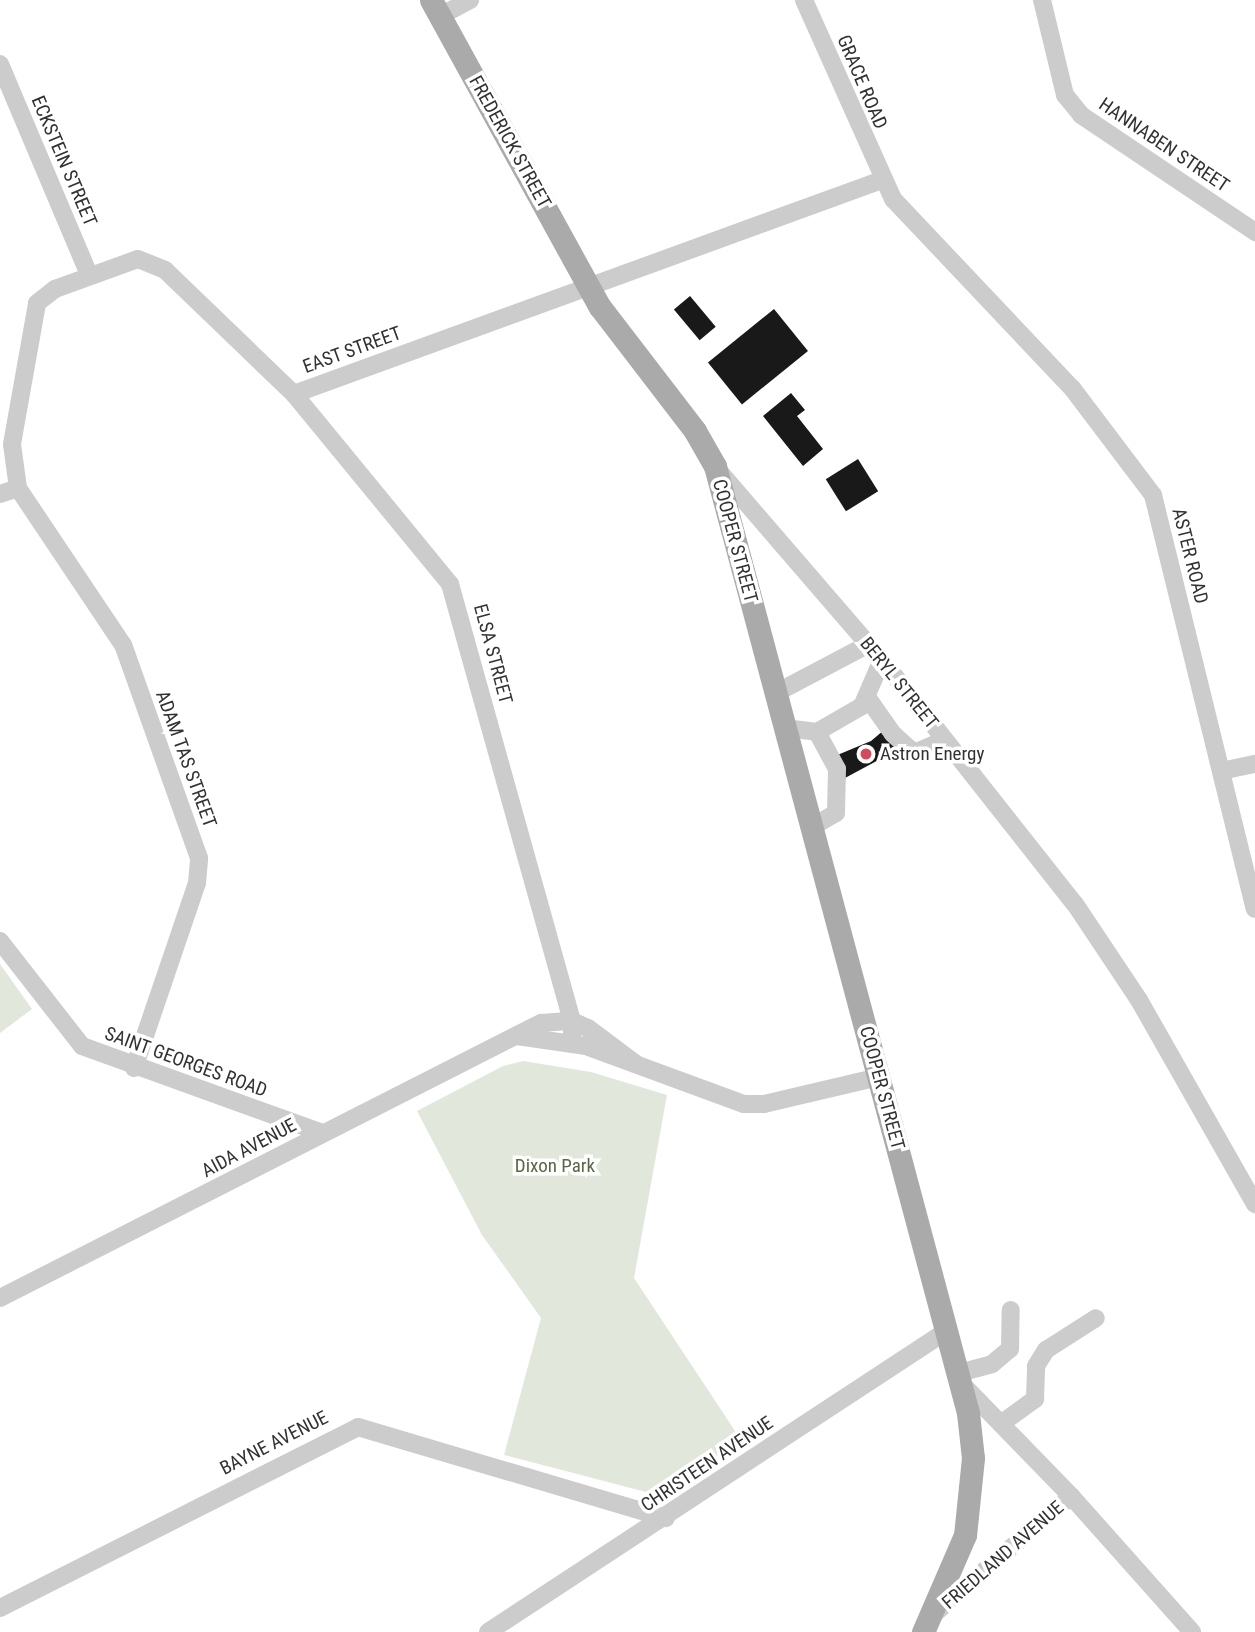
<!DOCTYPE html>
<html>
<head>
<meta charset="utf-8">
<style>
	body { margin:0 }
	#map { position:relative; width:1255px; height:1632px; overflow:hidden; background:#fff; font-family:"Roboto Condensed",sans-serif }
	div>[style] { position:absolute }
	.green>* { inset:0; background:#e2e7dc }
	.building>* { inset:0; background:#191919; transform-origin:0 0 }
	.minor>* { height:18px; margin:-9px; padding:0 9px; transform-origin:9px; border-radius:9px; background:#ccc }
	.major>* { height:23px; margin:-11.5px; padding:0 11.5px; transform-origin:11.5px; border-radius:11.5px; background:#aaa }
	.dots>* { width:19px; height:19px; translate:-50% -50%; box-sizing:border-box; border:4px solid #fff; border-radius:50% }
	span { translate:-50% -50%; white-space:nowrap; text-align:center; line-height:1.15; -webkit-text-stroke:7px #fff; paint-order:stroke }
	.street-label { font-size:19px; color:#323232 }
	.poi-label { font-size:19px; color:#323232 }
	.left { translate:0 -50%; text-align:left }
	.park-label { font-size:19px; color:#576944 }
</style>
</head>
<body>
<div id="map">
	<div class="green">
		<div style="clip-path:polygon(0 964px,32px 1009px,0 1033px)"></div>
		<div style="clip-path:polygon(523px 1061px,591px 1072px,667px 1095px,634px 1278px,741px 1440px,670px 1488px,646px 1492px,504px 1455px,541px 1318px,482px 1235px,417px 1111px,503px 1066px)"></div>
	</div>
	<div class="building">
		<div style="left:690px;top:296px;width:40px;height:21px;rotate:50deg"></div>
		<div style="left:774px;top:309px;width:54px;height:85px;rotate:51deg"></div>
		<div style="clip-path:polygon(791px 393px,805px 410px,797px 416px,823px 449px,803px 466px,763px 416px)"></div>
		<div style="left:858px;top:459px;width:38px;height:38px;rotate:58deg"></div>
		<div style="clip-path:polygon(884px 730px,899px 749px,845px 778px,835px 756px,871px 741px)"></div>
	</div>
	<div class="minor">
		<div style="left:804px;top:0;width:218px;rotate:65.9deg"></div>
		<div style="left:893px;top:199px;width:260px;rotate:46.6deg"></div>
		<div style="left:1072px;top:388px;width:134px;rotate:52.9deg"></div>
		<div style="left:1153px;top:495px;width:426px;rotate:76.2deg"></div>
		<div style="left:1042px;top:0;width:98px;rotate:76.4deg"></div>
		<div style="left:1065px;top:95px;width:26px;rotate:51deg"></div>
		<div style="left:1081px;top:115px;width:210px;rotate:33.9deg"></div>
		<div style="left:440px;top:16px;width:34px;rotate:-28deg"></div>
		<div style="left:0;top:64px;width:229px;rotate:67.1deg"></div>
		<div style="left:294px;top:394px;width:626px;rotate:-20deg"></div>
		<div style="left:717px;top:469px;width:252px;rotate:49.2deg"></div>
		<div style="left:882px;top:660px;width:311px;rotate:51.7deg"></div>
		<div style="left:1075px;top:904px;width:115px;rotate:56.3deg"></div>
		<div style="left:1139px;top:1000px;width:235px;rotate:60.4deg"></div>
		<div style="left:0;top:494px;width:19px;rotate:-18deg"></div>
		<div style="left:776px;top:693px;width:105px;rotate:-27.8deg"></div>
		<div style="left:867px;top:697px;width:45px;rotate:54.9deg"></div>
		<div style="left:893px;top:734px;width:28px;rotate:42deg"></div>
		<div style="left:914px;top:753px;width:33px;rotate:-23deg"></div>
		<div style="left:785px;top:728px;width:32px;rotate:7deg"></div>
		<div style="left:817px;top:732px;width:42px;rotate:61.6deg"></div>
		<div style="left:837px;top:769px;width:44px;rotate:91.3deg"></div>
		<div style="left:836px;top:813px;width:28px;rotate:150deg"></div>
		<div style="left:817px;top:732px;width:52px;rotate:-30deg"></div>
		<div style="left:862px;top:706px;width:50px;rotate:-66.5deg"></div>
		<div style="left:1221px;top:771px;width:35px;rotate:-12deg"></div>
		<div style="left:0;top:941px;width:133px;rotate:52deg"></div>
		<div style="left:82px;top:1046px;width:255px;rotate:19.9deg"></div>
		<div style="left:517px;top:1036px;width:70px;rotate:8.2deg"></div>
		<div style="left:586px;top:1046px;width:168px;rotate:20.2deg"></div>
		<div style="left:744px;top:1104px;width:20px"></div>
		<div style="left:764px;top:1104px;width:118px;rotate:-13.2deg"></div>
		<div style="left:134px;top:1068px;width:195px;rotate:-71.2deg"></div>
		<div style="left:197px;top:883px;width:25px;rotate:-85deg"></div>
		<div style="left:199px;top:858px;width:226px;rotate:-109.6deg"></div>
		<div style="left:123px;top:645px;width:189px;rotate:-123.8deg"></div>
		<div style="left:18px;top:488px;width:44px;rotate:-97.8deg"></div>
		<div style="left:12px;top:444px;width:143px;rotate:-79.9deg"></div>
		<div style="left:37px;top:303px;width:23px;rotate:-38deg"></div>
		<div style="left:55px;top:289px;width:88px;rotate:-19.9deg"></div>
		<div style="left:138px;top:259px;width:29px;rotate:22deg"></div>
		<div style="left:165px;top:270px;width:179px;rotate:43.9deg"></div>
		<div style="left:294px;top:394px;width:246px;rotate:50.6deg"></div>
		<div style="left:450px;top:584px;width:454px;rotate:74.4deg"></div>
		<div style="left:572px;top:1021px;width:21px;rotate:90deg"></div>
		<div style="left:0;top:1298px;width:607px;rotate:-26.95deg"></div>
		<div style="left:541px;top:1023px;width:31px;rotate:-4deg"></div>
		<div style="left:572px;top:1021px;width:17px;rotate:24deg"></div>
		<div style="left:588px;top:1028px;width:60px;rotate:36.9deg"></div>
		<div style="left:959px;top:1373px;width:34px;rotate:-15deg"></div>
		<div style="left:992px;top:1364px;width:23px;rotate:-40deg"></div>
		<div style="left:1010px;top:1349px;width:39px;rotate:-89deg"></div>
		<div style="left:962px;top:1384px;width:156px;rotate:45.8deg"></div>
		<div style="left:1071px;top:1496px;width:182px;rotate:48.3deg"></div>
		<div style="left:1002px;top:1423px;width:41px;rotate:-36deg"></div>
		<div style="left:1035px;top:1399px;width:33px;rotate:-88deg"></div>
		<div style="left:1036px;top:1366px;width:19px;rotate:-58deg"></div>
		<div style="left:1046px;top:1350px;width:59px;rotate:-32.6deg"></div>
		<div style="left:0;top:1608px;width:401px;rotate:-26.8deg"></div>
		<div style="left:358px;top:1427px;width:321px;rotate:16.5deg"></div>
		<div style="left:934px;top:1614px;width:181px;rotate:-40.7deg"></div>
		<div style="left:488px;top:1632px;width:550px;rotate:-33.29deg"></div>
	</div>
	<div class="major">
		<div style="left:431px;top:0;width:350px;rotate:61.2deg"></div>
		<div style="left:600px;top:307px;width:156px;rotate:52.5deg"></div>
		<div style="left:695px;top:431px;width:40px;rotate:60.3deg"></div>
		<div style="left:715px;top:466px;width:980px;rotate:75.04deg"></div>
		<div style="left:968px;top:1413px;width:45px;rotate:83.7deg"></div>
		<div style="left:973px;top:1458px;width:77px;rotate:95.9deg"></div>
		<div style="left:965px;top:1535px;width:106px;rotate:113.4deg"></div>
	</div>
	<div class="dots">
		<div style="left:866px;top:754px;background:#d14b5c"></div>
	</div>
	<div class="street-label">
		<span style="left:862px;top:82px;rotate:67deg">GRACE ROAD</span>
		<span style="left:510px;top:142px;rotate:61deg">FREDERICK STREET</span>
		<span style="left:1164px;top:145px;rotate:34deg">HANNABEN STREET</span>
		<span style="left:64px;top:161px;rotate:67deg">ECKSTEIN STREET</span>
		<span style="left:352px;top:350px;rotate:-20deg">EAST STREET</span>
		<span style="left:735px;top:541px;rotate:75deg">COOPER STREET</span>
		<span style="left:1190px;top:556px;rotate:76deg">ASTER ROAD</span>
		<span style="left:493px;top:654px;rotate:75deg">ELSA STREET</span>
		<span style="left:899px;top:683px;rotate:51deg">BERYL STREET</span>
		<span style="left:186px;top:759px;rotate:70deg">ADAM TAS STREET</span>
		<span style="left:186px;top:1062px;rotate:20deg">SAINT GEORGES ROAD</span>
		<span style="left:882px;top:1088px;rotate:75deg">COOPER STREET</span>
		<span style="left:249px;top:1148px;rotate:-28deg">AIDA AVENUE</span>
		<span style="left:274px;top:1443px;rotate:-27deg">BAYNE AVENUE</span>
		<span style="left:707px;top:1464px;rotate:-34deg">CHRISTEEN AVENUE</span>
		<span style="left:1003px;top:1555px;rotate:-41deg">FRIEDLAND AVENUE</span>
	</div>
	<div class="poi-label">
		<span class="left" style="left:880px;top:754px">Astron Energy</span>
	</div>
	<div class="park-label">
		<span style="left:555px;top:1166px">Dixon Park</span>
	</div>
</div>
</body>
</html>
